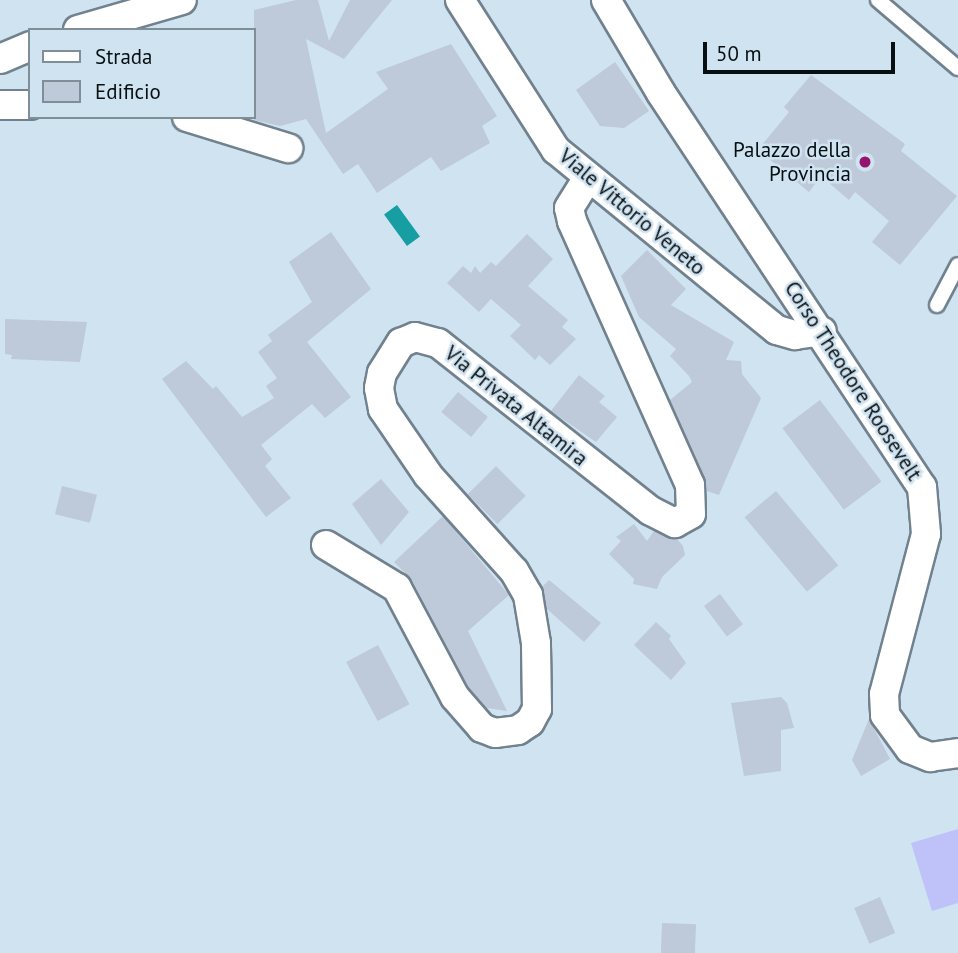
<!DOCTYPE html>
<html>
<head>
<meta charset="utf-8">
<style>
	body { margin:0 }
	#map { position:relative; width:958px; height:953px; overflow:hidden; background:#d0e3f0; font-family:"PT Sans",sans-serif }
	div>[style] { position:absolute }
	.green>* { inset:0; background:#bec2f8 }
	.water>* { inset:0; background:#169ea2; transform-origin:0 0 }
	.building>* { inset:0; background:#bec9da; transform-origin:0 0 }
	.roads { filter:drop-shadow(2px 0 #71828e) drop-shadow(-2px 0 #71828e) drop-shadow(0 2px #71828e) drop-shadow(0 -2px #71828e) }
	.service>* { height:14px; margin:-7px; padding:0 7px; transform-origin:7px; border-radius:7px; background:#fff }
	.minor>* { height:28px; margin:-14px; padding:0 14px; transform-origin:14px; border-radius:14px; background:#fff }
	.dots>* { width:19px; height:19px; translate:-50% -50%; box-sizing:border-box; border:4px solid #d0e3f0; border-radius:50% }
	span { translate:-50% -50%; white-space:nowrap; text-align:center; line-height:1.15; -webkit-text-stroke:5px #d0e3f0; paint-order:stroke }
	.poi-label { font-size:21px; color:#080f13 }
	.right { translate:-100% -50%; text-align:right }
	.street-label { font-size:21px; color:#080f13 }
	.legend { position:absolute; left:28px; top:28px; width:228px; height:91px; box-sizing:border-box; background:#d0e3f0; border:2px solid #808e98; margin:0; padding:9px 12px; list-style:none; font-size:21px; color:#080f13 }
	.legend li { display:flex; align-items:center; gap:14px; height:35px }
	.legend b { width:35px; border:2px solid #808e98 }
	.scale { position:absolute; left:703px; top:42px; width:192px; height:32px; box-sizing:border-box; border:4px solid #080f13; border-top:0; padding-left:9px; font-size:21px; line-height:24px; white-space:nowrap; color:#080f13; -webkit-text-stroke:5px #d0e3f0; paint-order:stroke }
</style>
</head>
<body>
<div id="map">
	<div class="green">
		<div style="clip-path:polygon(958px 829px,958px 903px,932px 911px,911px 843px)"></div>
	</div>
	<div class="water">
		<div style="left:397px;top:205px;width:39px;height:16px;rotate:54deg"></div>
	</div>
	<div class="building">
		<div style="clip-path:polygon(296px 0,318px 0,329px 41px,350px 0,392px 0,344px 59px,306px 39px,326px 133px,388px 89px,376px 72px,451px 44px,497px 116px,482px 126px,490px 143px,441px 171px,431px 157px,377px 193px,358px 164px,343px 174px,306px 119px,280px 126px,254px 120px,254px 10px)"></div>
		<div style="clip-path:polygon(615px 62px,649px 111px,624px 128px,600px 126px,576px 90px)"></div>
		<div style="clip-path:polygon(811px 75px,905px 144px,901px 151px,957px 196px,900px 265px,872px 242px,889px 221px,855px 192px,849px 200px,821px 176px,809px 192px,758px 150px,789px 112px,784px 107px)"></div>
		<div style="clip-path:polygon(331px 232px,371px 289px,307px 342px,351px 397px,325px 418px,312px 404px,261px 445px,272px 459px,265px 466px,291px 498px,266px 517px,162px 379px,186px 361px,213px 389px,216px 386px,242px 417px,274px 398px,266px 386px,277px 378px,258px 352px,272px 341px,268px 335px,312px 302px,289px 262px)"></div>
		<div style="clip-path:polygon(527px 234px,553px 259px,528px 286px,568px 320px,562px 327px,576px 339px,550px 365px,539px 355px,535px 360px,510px 336px,521px 325px,491px 299px,479px 312px,447px 283px,463px 266px,471px 273px,475px 266px,480px 273px,491px 262px,496px 266px)"></div>
		<div style="clip-path:polygon(647px 250px,686px 289px,671px 305px,734px 342px,726px 360px,741px 361px,742px 374px,761px 398px,719px 495px,707px 491px,670px 400px,692px 382px,689px 376px,670px 356px,676px 349px,639px 317px,621px 276px)"></div>
		<div style="clip-path:polygon(5px 319px,87px 322px,80px 362px,11px 359px,12px 355px,5px 354px)"></div>
		<div style="clip-path:polygon(579px 375px,605px 396px,599px 402px,617px 417px,596px 442px,551px 411px)"></div>
		<div style="left:458px;top:392px;width:39px;height:26px;rotate:40deg"></div>
		<div style="left:820px;top:400px;width:102px;height:47px;rotate:53deg"></div>
		<div style="left:496px;top:466px;width:42px;height:40px;rotate:45deg"></div>
		<div style="clip-path:polygon(381px 479px,409px 512px,381px 545px,352px 504px)"></div>
		<div style="left:62px;top:486px;width:36px;height:29px;rotate:14deg"></div>
		<div style="left:776px;top:491px;width:97px;height:41px;rotate:50deg"></div>
		<div style="clip-path:polygon(443px 516px,509px 595px,468px 631px,507px 711px,487px 708px,469px 688px,412px 580px,394px 562px)"></div>
		<div style="clip-path:polygon(634px 524px,647px 541px,654px 531px,677px 539px,683px 546px,685px 555px,662px 577px,657px 589px,633px 584px,634px 579px,609px 554px,621px 541px,616px 537px)"></div>
		<div style="clip-path:polygon(549px 580px,601px 623px,584px 642px,547px 609px,542px 587px)"></div>
		<div style="left:720px;top:594px;width:38px;height:20px;rotate:53deg"></div>
		<div style="clip-path:polygon(656px 622px,671px 636px,669px 639px,686px 663px,671px 680px,634px 645px)"></div>
		<div style="left:378px;top:645px;width:67px;height:36px;rotate:62deg"></div>
		<div style="clip-path:polygon(781px 697px,787px 703px,794px 728px,781px 730px,781px 771px,744px 776px,731px 703px)"></div>
		<div style="clip-path:polygon(869px 719px,890px 759px,861px 776px,852px 760px)"></div>
		<div style="left:880px;top:897px;width:39px;height:28px;rotate:67deg"></div>
		<div style="left:662px;top:923px;width:34px;height:30px;rotate:2deg"></div>
	</div>
	<div class="roads">
		<div class="service">
			<div style="left:878px;top:0;width:105px;rotate:40.4deg"></div>
			<div style="left:937px;top:305px;width:45px;rotate:-62.3deg"></div>
		</div>
		<div class="minor">
			<div style="left:460px;top:0;width:178px;rotate:57.4deg"></div>
			<div style="left:556px;top:150px;width:285px;rotate:39.2deg"></div>
			<div style="left:777px;top:330px;width:19px;rotate:16deg"></div>
			<div style="left:795px;top:335px;width:27px;rotate:-8deg"></div>
			<div style="left:606px;top:0;width:108px;rotate:59.4deg"></div>
			<div style="left:661px;top:93px;width:473px;rotate:56.5deg"></div>
			<div style="left:922px;top:487px;width:47px;rotate:85.1deg"></div>
			<div style="left:926px;top:534px;width:165px;rotate:104.7deg"></div>
			<div style="left:884px;top:694px;width:21px;rotate:87deg"></div>
			<div style="left:885px;top:715px;width:42px;rotate:53.7deg"></div>
			<div style="left:910px;top:749px;width:22px;rotate:22deg"></div>
			<div style="left:930px;top:757px;width:28px;rotate:-8deg"></div>
			<div style="left:78px;top:30px;width:108px;rotate:-16.1deg"></div>
			<div style="left:0;top:59px;width:33px;rotate:-23deg"></div>
			<div style="left:0;top:105px;width:30px"></div>
			<div style="left:187px;top:117px;width:106px;rotate:17.1deg"></div>
			<div style="left:326px;top:545px;width:83px;rotate:31.2deg"></div>
			<div style="left:397px;top:588px;width:123px;rotate:62deg"></div>
			<div style="left:455px;top:697px;width:41px;rotate:48.9deg"></div>
			<div style="left:482px;top:728px;width:14px;rotate:21deg"></div>
			<div style="left:495px;top:733px;width:23px;rotate:-7deg"></div>
			<div style="left:518px;top:730px;width:14px;rotate:-34deg"></div>
			<div style="left:530px;top:722px;width:15px;rotate:-62deg"></div>
			<div style="left:537px;top:709px;width:66px;rotate:-90.9deg"></div>
			<div style="left:536px;top:643px;width:49px;rotate:-99.5deg"></div>
			<div style="left:528px;top:595px;width:28px;rotate:-120deg"></div>
			<div style="left:514px;top:571px;width:129px;rotate:-131.9deg"></div>
			<div style="left:428px;top:475px;width:80px;rotate:-124.3deg"></div>
			<div style="left:383px;top:409px;width:21px;rotate:-101deg"></div>
			<div style="left:379px;top:388px;width:15px;rotate:-79deg"></div>
			<div style="left:382px;top:373px;width:36px;rotate:-58deg"></div>
			<div style="left:401px;top:343px;width:15px;rotate:-23deg"></div>
			<div style="left:415px;top:337px;width:24px;rotate:15deg"></div>
			<div style="left:438px;top:343px;width:271px;rotate:38.3deg"></div>
			<div style="left:651px;top:511px;width:27px;rotate:27deg"></div>
			<div style="left:675px;top:523px;width:18px;rotate:-29deg"></div>
			<div style="left:691px;top:514px;width:29px;rotate:-92deg"></div>
			<div style="left:690px;top:485px;width:289px;rotate:-114.1deg"></div>
			<div style="left:572px;top:221px;width:13px;rotate:-103deg"></div>
			<div style="left:569px;top:208px;width:36px;rotate:-58deg"></div>
		</div>
	</div>
	<div class="dots">
		<div style="left:865px;top:162px;background:#94146e"></div>
	</div>
	<div class="poi-label">
		<span class="right" style="left:851px;top:162px">Palazzo della<br>Provincia</span>
	</div>
	<div class="street-label">
		<span style="left:632px;top:212px;rotate:40deg">Viale Vittorio Veneto</span>
		<span style="left:853px;top:381px;rotate:57deg">Corso Theodore Roosevelt</span>
		<span style="left:516px;top:406px;rotate:39deg">Via Privata Altamira</span>
	</div>
	<ul class="legend">
	<li><b style="height:9px;background:#fff"></b>Strada</li>
	<li><b style="height:19px;background:#bec9da"></b>Edificio</li>
	</ul>
	<div class="scale">50 m</div>
</div>
</body>
</html>
